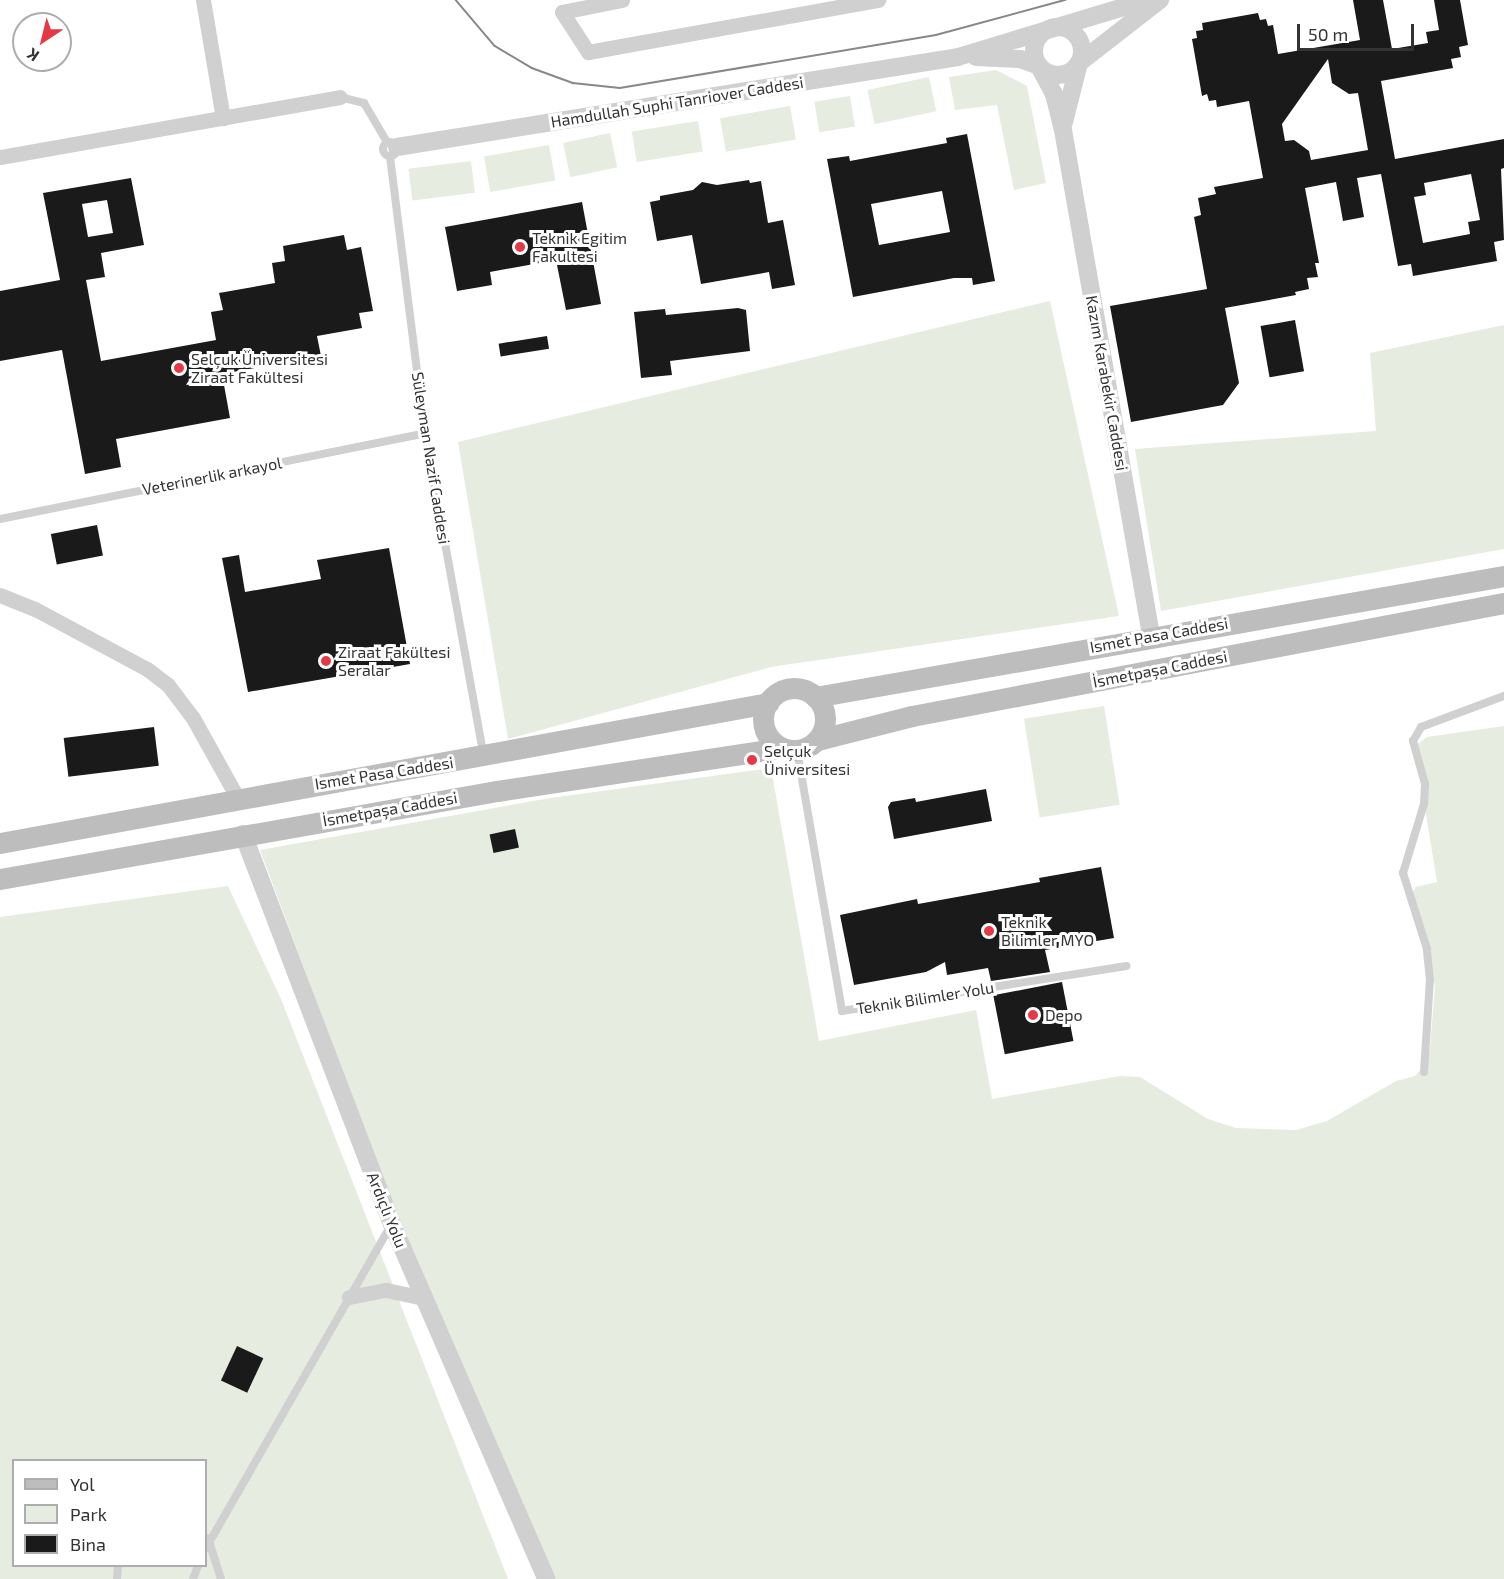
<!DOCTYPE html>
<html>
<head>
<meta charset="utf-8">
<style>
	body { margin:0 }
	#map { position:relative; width:1504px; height:1579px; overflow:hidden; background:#fff; font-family:"Exo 2",sans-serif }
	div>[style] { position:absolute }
	.green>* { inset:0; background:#e6ecdf; transform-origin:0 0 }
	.building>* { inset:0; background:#1a1a1a; transform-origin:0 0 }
	.service>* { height:8px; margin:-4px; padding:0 4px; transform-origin:4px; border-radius:4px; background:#d0d0d0 }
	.service>.ring { margin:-4px; padding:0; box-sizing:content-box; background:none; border:8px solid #d0d0d0; border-radius:50% }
	.minor>* { height:15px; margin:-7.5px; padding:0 7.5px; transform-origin:7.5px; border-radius:7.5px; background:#d0d0d0 }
	.tertiary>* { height:18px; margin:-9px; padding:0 9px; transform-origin:9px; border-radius:9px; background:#d0d0d0 }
	.tertiary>.ring { margin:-9px; padding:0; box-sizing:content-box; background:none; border:18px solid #d0d0d0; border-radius:50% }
	.secondary>* { height:21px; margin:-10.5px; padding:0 10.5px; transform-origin:10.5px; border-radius:10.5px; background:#bdbdbd }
	.secondary>.ring { margin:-10.5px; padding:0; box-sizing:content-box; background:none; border:21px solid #bdbdbd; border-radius:50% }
	.tram>* { height:1.5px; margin:-0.75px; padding:0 0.75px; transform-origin:0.75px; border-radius:0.75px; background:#888 }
	.dots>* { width:16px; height:16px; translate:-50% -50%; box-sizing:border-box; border:3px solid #fff; border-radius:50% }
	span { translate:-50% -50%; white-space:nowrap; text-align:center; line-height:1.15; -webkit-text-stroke:6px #fff; paint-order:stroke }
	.street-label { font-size:16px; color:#333 }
	.poi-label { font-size:16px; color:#333 }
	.left { translate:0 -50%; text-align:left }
	.legend { position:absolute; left:12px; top:1459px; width:195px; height:108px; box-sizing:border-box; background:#fff; border:2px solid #adadad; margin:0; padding:8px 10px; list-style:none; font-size:18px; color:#333 }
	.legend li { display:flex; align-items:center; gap:12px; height:30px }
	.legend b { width:30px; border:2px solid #adadad }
	.north { position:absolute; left:12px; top:12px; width:60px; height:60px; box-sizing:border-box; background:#fff; border:2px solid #adadad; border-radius:50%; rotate:215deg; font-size:16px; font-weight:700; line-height:24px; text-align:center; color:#333 }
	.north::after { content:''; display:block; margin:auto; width:21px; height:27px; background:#e63946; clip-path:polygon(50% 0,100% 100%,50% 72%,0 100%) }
	.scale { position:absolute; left:1297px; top:24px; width:117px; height:27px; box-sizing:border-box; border:3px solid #333; border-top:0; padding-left:8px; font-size:18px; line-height:21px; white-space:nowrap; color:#333; -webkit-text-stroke:4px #fff; paint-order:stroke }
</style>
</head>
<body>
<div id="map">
	<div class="green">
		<div style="clip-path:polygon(996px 70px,1027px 86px,1046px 183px,1014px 190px,997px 105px,955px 110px,949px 77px)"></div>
		<div style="left:929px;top:77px;width:35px;height:63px;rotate:78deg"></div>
		<div style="left:850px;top:96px;width:31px;height:36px;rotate:81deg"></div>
		<div style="left:790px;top:106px;width:34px;height:71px;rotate:80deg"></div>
		<div style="left:698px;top:121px;width:31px;height:67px;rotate:81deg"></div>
		<div style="left:610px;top:133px;width:35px;height:48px;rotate:78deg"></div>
		<div style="left:549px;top:145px;width:36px;height:66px;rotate:80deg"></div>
		<div style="left:471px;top:161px;width:32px;height:63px;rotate:83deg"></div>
		<div style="clip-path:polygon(1050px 301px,1119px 616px,771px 667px,508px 739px,458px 442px)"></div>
		<div style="clip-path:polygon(1504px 325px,1504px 549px,1161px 611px,1135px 449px,1376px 431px,1370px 353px)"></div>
		<div style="left:1104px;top:706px;width:100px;height:81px;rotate:81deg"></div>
		<div style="clip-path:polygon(1504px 726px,1504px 1579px,553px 1579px,401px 1229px,260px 850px,550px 798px,771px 768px,819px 1041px,976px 1010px,992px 1099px,1120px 1076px,1140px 1077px,1208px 1119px,1236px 1128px,1296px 1130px,1327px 1121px,1396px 1081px,1415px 1076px,1424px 1066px,1430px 1048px,1435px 987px,1431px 960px,1408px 900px,1416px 887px,1437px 882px,1415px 746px,1427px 737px)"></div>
		<div style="clip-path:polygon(evenodd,228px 886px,281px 999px,508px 1579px,0 1579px,0 917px,228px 886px,14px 1460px,206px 1460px,206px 1566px,14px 1566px,14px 1460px)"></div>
	</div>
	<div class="building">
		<div style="clip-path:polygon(evenodd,1353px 0,1383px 0,1392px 49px,1428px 43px,1426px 32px,1439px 30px,1434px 0,1460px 0,1468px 45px,1459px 47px,1461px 57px,1451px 59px,1453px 68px,1381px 81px,1395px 159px,1504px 139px,1504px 168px,1501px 169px,1504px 240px,1494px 242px,1497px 261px,1413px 276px,1411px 264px,1398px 266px,1381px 174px,1357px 178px,1364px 217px,1343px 221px,1336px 182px,1305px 188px,1319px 263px,1315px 263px,1318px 277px,1307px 278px,1309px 289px,1295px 292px,1296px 295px,1225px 308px,1239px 383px,1223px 405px,1131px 422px,1110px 306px,1207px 289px,1194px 217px,1201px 215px,1198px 198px,1216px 194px,1214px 187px,1263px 178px,1249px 101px,1217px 107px,1216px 100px,1209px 101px,1207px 94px,1202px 96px,1192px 39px,1197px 38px,1196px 31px,1203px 30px,1202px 23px,1258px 13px,1260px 20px,1266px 19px,1268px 26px,1273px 25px,1278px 54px,1360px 40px,1353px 0,1328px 59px,1332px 83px,1349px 94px,1358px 93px,1368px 150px,1311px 160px,1309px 151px,1294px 140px,1285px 141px,1282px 124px,1328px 59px,1353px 0,1471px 174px,1480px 220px,1468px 222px,1470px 234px,1423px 243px,1414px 197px,1426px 195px,1424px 183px,1471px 174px)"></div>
		<div style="clip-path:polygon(evenodd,967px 134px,995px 281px,973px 285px,972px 278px,954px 278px,853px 297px,827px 159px,849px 156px,850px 161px,947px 143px,946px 138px,967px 134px,942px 191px,950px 232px,879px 245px,871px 204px,942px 191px)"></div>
		<div style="clip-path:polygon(evenodd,131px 178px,144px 245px,101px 253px,105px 277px,86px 280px,101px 361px,216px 340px,211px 312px,223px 310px,219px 293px,275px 283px,272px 263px,285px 261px,283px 246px,344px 235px,347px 250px,361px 247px,373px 311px,359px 313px,362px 328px,317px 336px,321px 356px,222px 374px,230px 418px,116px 439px,121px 467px,85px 474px,62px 350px,0 361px,0 291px,60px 280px,43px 193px,131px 178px,107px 200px,113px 233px,88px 237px,82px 204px,107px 200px)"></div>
		<div style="clip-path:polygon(749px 180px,750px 183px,761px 181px,768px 223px,783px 220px,795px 285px,772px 289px,769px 272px,701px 284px,692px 235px,657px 241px,650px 202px,660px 200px,660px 196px,693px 190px,702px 182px,717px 185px)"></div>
		<div style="clip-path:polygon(582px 202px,601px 304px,566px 310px,556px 260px,490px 272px,492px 285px,457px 291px,445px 227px)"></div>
		<div style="clip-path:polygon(738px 308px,746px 310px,750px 351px,670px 361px,672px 375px,641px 378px,634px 312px,665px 309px,666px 315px)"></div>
		<div style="left:1295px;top:320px;width:52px;height:35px;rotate:80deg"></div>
		<div style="left:547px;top:336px;width:13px;height:49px;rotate:81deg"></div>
		<div style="left:97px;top:525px;width:31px;height:47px;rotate:79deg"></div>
		<div style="clip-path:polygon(389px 548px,410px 664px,248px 692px,222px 558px,239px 555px,245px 592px,321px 579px,317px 560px)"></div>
		<div style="left:154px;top:727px;width:39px;height:91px;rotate:83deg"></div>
		<div style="clip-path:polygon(986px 789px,992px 821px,894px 839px,888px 807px,891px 802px,915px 798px,916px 802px)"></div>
		<div style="left:515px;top:829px;width:19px;height:26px;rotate:78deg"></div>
		<div style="clip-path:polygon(1101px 867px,1114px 938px,1045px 950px,1050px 972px,991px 981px,988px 968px,947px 975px,945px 962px,926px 972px,854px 985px,840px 915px,917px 899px,918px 904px,1040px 882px,1039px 878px)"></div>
		<div style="left:1062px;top:982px;width:60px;height:70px;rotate:79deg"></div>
		<div style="left:237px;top:1346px;width:29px;height:38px;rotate:25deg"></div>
	</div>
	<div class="service">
		<div style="left:340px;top:97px;width:25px;rotate:14deg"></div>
		<div style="left:364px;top:103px;width:45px;rotate:59.5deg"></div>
		<div class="ring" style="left:383px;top:142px;width:6px;height:6px"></div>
		<div style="left:390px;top:157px;width:278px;rotate:82.8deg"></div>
		<div style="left:425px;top:433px;width:325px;rotate:79.7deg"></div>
		<div style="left:0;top:519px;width:434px;rotate:-11.4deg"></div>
		<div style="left:797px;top:750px;width:265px;rotate:80.2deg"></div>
		<div style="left:842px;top:1011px;width:288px;rotate:-9deg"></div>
		<div style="left:1424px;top:1072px;width:92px;rotate:-86.3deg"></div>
		<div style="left:1430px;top:980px;width:31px;rotate:-96deg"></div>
		<div style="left:1427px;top:949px;width:80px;rotate:-107.5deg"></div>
		<div style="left:1403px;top:873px;width:72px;rotate:-73.1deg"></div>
		<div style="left:1424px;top:804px;width:20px;rotate:-87deg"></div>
		<div style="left:1425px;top:784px;width:45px;rotate:-105.6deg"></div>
		<div style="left:1413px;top:741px;width:16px;rotate:-60deg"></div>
		<div style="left:1421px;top:727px;width:89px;rotate:-20.5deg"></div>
		<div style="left:208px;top:1538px;width:43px;rotate:72.4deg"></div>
		<div style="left:206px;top:1548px;width:372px;rotate:-60.2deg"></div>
		<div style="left:117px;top:1579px;width:13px;rotate:-86deg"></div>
		<div style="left:193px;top:1579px;width:14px;rotate:-69deg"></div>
	</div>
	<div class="minor">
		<div style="left:203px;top:0;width:120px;rotate:80.4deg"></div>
		<div style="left:622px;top:0;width:61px;rotate:168.7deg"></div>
		<div style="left:562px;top:12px;width:48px;rotate:57deg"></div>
		<div style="left:588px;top:52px;width:295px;rotate:-10.2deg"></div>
		<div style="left:0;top:157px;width:345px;rotate:-10deg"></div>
		<div style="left:0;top:595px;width:38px;rotate:22deg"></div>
		<div style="left:35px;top:609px;width:127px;rotate:28.2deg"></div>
		<div style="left:147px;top:669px;width:26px;rotate:37deg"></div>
		<div style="left:168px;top:685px;width:41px;rotate:52.9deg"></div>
		<div style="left:193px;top:718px;width:90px;rotate:60.9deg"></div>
		<div style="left:349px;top:1297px;width:38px;rotate:-11deg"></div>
		<div style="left:386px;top:1290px;width:38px;rotate:12deg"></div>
	</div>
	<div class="tertiary">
		<div class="ring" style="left:1034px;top:27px;width:30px;height:30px"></div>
		<div style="left:976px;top:57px;width:44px;rotate:2.6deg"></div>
		<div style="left:1020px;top:59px;width:20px;rotate:20deg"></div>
		<div style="left:1039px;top:66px;width:32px;rotate:62deg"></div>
		<div style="left:1054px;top:94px;width:37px;rotate:76deg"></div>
		<div style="left:1063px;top:130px;width:513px;rotate:80.12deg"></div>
		<div style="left:1064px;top:122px;width:61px;rotate:-75.7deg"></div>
		<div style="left:1079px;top:63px;width:103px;rotate:-37.9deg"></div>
		<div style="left:397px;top:147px;width:568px;rotate:-9.11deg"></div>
		<div style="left:958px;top:57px;width:197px;rotate:-16.8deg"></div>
		<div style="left:243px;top:834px;width:417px;rotate:69.1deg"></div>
		<div style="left:392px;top:1224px;width:387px;rotate:66.5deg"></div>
	</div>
	<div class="secondary">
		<div class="ring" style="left:763px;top:688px;width:41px;height:41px"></div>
		<div style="left:815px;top:697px;width:700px;rotate:-9.96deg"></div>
		<div style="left:817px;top:740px;width:98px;rotate:-14.2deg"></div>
		<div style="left:912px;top:716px;width:603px;rotate:-10.81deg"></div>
		<div style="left:0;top:843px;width:781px;rotate:-10.33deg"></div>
		<div style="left:0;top:879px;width:505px;rotate:-10.04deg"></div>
		<div style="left:497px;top:791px;width:288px;rotate:-8.6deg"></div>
	</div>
	<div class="tram">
		<div style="left:456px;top:0;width:60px;rotate:49.7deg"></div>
		<div style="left:495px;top:46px;width:43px;rotate:30.7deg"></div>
		<div style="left:532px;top:68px;width:44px;rotate:20.1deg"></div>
		<div style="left:573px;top:83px;width:47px;rotate:6.1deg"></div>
		<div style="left:620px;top:88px;width:320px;rotate:-9.5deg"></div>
		<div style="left:936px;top:35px;width:134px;rotate:-15.2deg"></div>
	</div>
	<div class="dots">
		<div style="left:520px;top:247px;background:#e63946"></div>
		<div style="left:179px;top:368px;background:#e63946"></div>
		<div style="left:326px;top:661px;background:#e63946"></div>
		<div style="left:752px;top:760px;background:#e63946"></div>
		<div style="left:989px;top:931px;background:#e63946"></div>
		<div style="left:1033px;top:1015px;background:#e63946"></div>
	</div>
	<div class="street-label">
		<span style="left:677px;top:102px;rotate:-9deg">Hamdullah Suphi Tanriover Caddesi</span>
		<span style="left:1107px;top:383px;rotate:80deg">Kazım Karabekir Caddesi</span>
		<span style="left:431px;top:458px;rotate:81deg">Süleyman Nazif Caddesi</span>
		<span style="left:212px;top:476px;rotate:-11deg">Veterinerlik arkayol</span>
		<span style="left:1159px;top:635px;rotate:-10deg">Ismet Pasa Caddesi</span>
		<span style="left:1160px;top:669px;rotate:-11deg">İsmetpaşa Caddesi</span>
		<span style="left:384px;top:773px;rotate:-9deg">Ismet Pasa Caddesi</span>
		<span style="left:390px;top:809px;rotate:-10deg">İsmetpaşa Caddesi</span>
		<span style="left:925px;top:998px;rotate:-9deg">Teknik Bilimler Yolu</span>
		<span style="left:387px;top:1210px;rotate:68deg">Ardıçlı Yolu</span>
	</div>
	<div class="poi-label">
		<span class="left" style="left:532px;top:247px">Teknik Egitim<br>Fakultesi</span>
		<span class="left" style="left:191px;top:368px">Selçuk Üniversitesi<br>Ziraat Fakültesi</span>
		<span class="left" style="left:338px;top:661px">Ziraat Fakültesi<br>Seralar</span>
		<span class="left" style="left:764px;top:760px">Selçuk<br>Üniversitesi</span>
		<span class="left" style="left:1001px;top:931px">Teknik<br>Bilimler MYO</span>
		<span class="left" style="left:1045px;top:1015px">Depo</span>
	</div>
	<ul class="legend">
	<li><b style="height:8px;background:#bdbdbd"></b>Yol</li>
	<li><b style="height:16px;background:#e6ecdf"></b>Park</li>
	<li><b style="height:16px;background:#1a1a1a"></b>Bina</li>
	</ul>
	<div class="north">K</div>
	<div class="scale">50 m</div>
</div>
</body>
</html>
